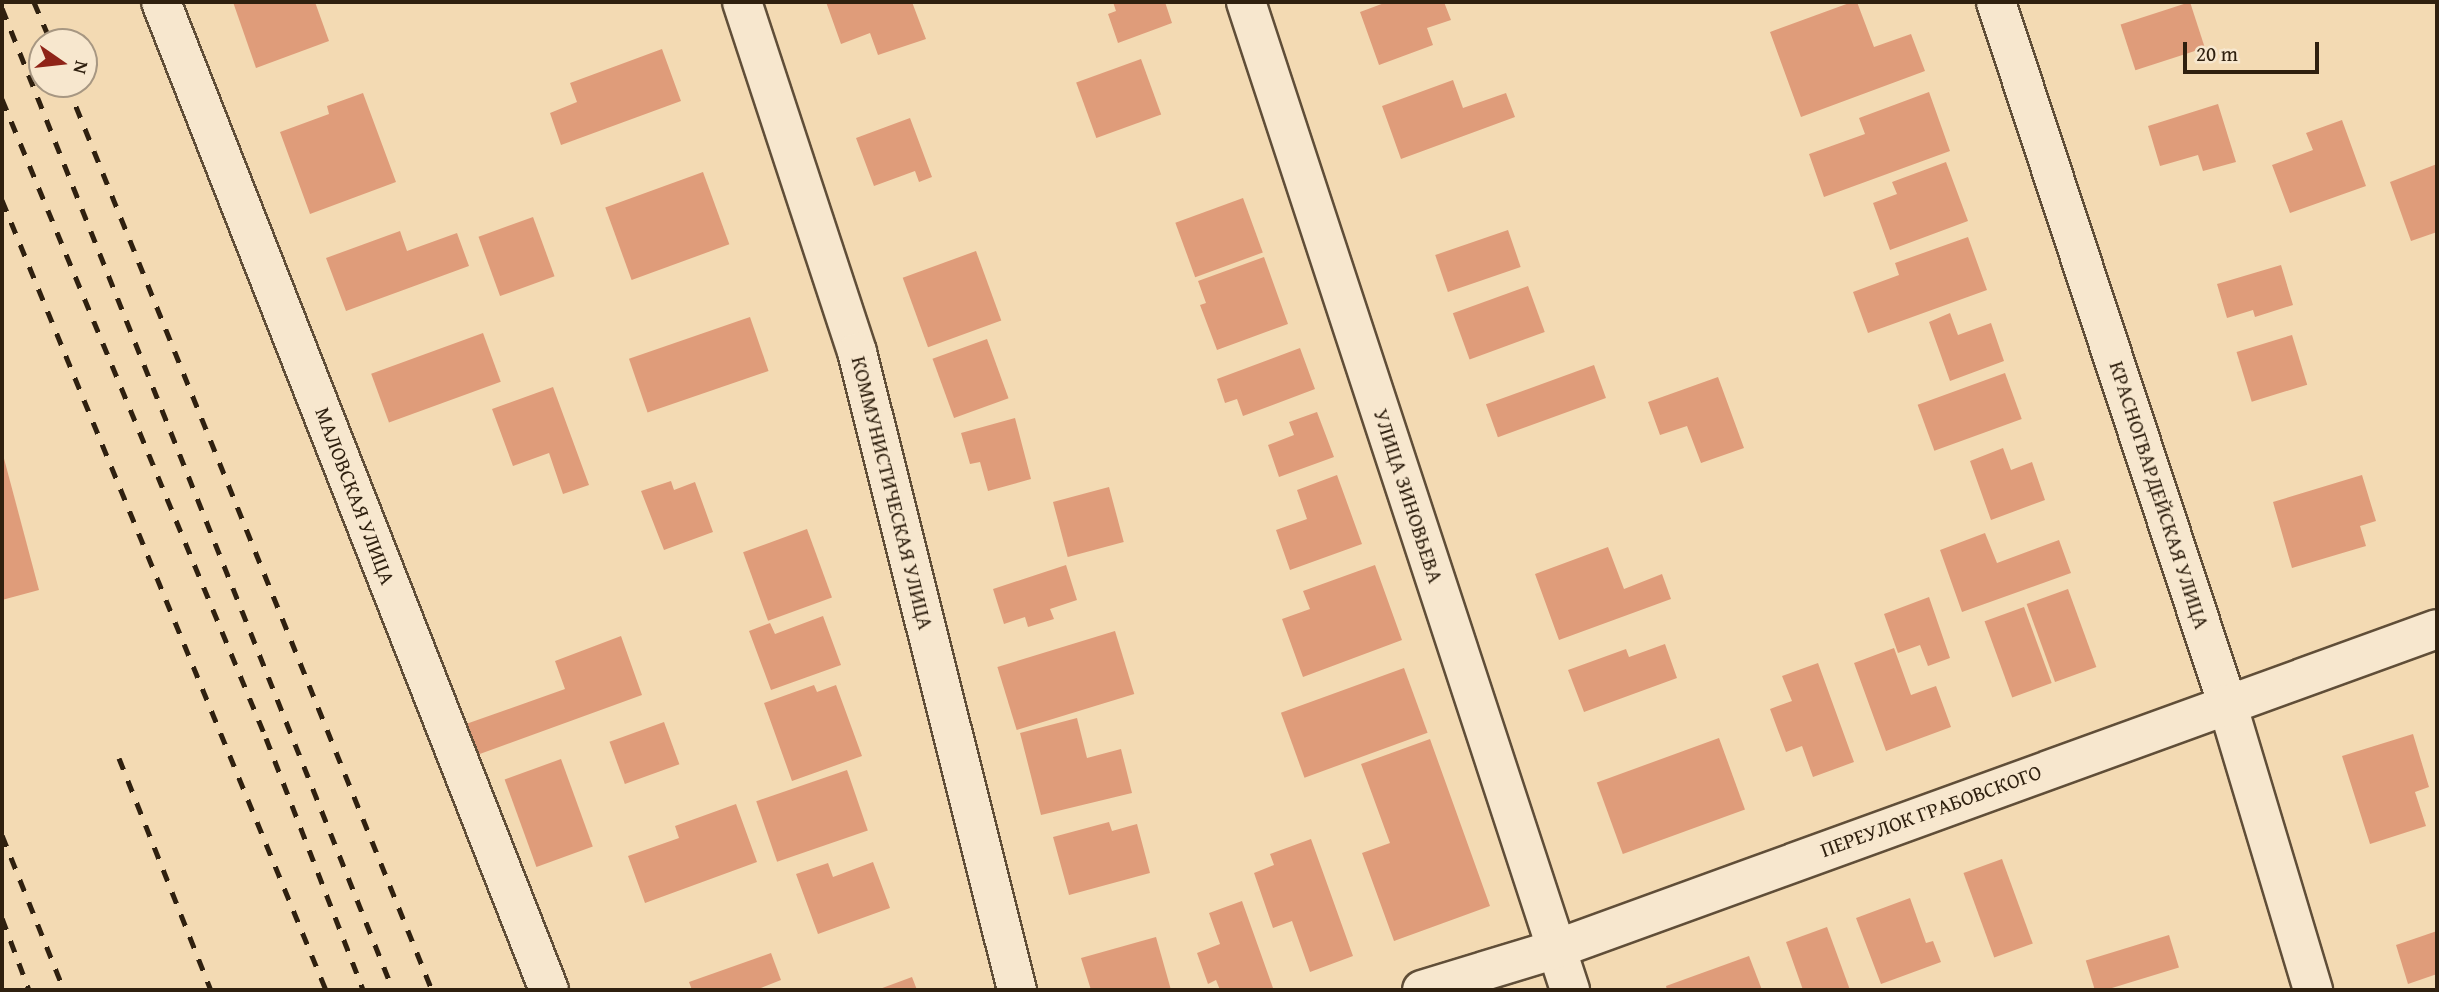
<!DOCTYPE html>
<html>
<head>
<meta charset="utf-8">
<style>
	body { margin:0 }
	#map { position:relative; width:2439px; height:992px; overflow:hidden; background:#f3dab3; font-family:"Gentium Book Plus",serif }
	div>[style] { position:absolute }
	.building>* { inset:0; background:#df9c7a; transform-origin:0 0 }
	.roads { filter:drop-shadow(2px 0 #604e38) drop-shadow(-2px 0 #604e38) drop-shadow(0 2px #604e38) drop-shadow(0 -2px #604e38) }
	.minor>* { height:38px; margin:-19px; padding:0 19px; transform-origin:19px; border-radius:19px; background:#f7e7ce }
	.rail>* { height:5px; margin-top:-2.5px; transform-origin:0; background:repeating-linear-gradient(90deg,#2f200f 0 12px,transparent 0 24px) }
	span { translate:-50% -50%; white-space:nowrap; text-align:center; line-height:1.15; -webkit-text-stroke:5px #f7e7ce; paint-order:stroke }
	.street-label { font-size:21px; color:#2f200f }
	.frame { position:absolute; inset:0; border:4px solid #2f200f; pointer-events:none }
	.north { position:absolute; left:28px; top:28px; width:70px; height:70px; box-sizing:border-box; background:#f7e7ce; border:2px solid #a79782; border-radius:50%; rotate:104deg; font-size:19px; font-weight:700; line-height:28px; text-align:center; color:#2f200f }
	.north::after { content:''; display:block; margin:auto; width:24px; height:32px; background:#8f2418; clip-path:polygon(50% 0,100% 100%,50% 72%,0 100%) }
	.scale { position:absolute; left:2183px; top:42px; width:136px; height:32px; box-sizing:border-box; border:4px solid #2f200f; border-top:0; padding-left:9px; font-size:21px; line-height:24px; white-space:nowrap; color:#2f200f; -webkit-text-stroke:5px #f7e7ce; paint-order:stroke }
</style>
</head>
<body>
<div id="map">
	<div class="building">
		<div style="clip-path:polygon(233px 2px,315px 2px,329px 41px,256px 68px)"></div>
		<div style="clip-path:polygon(826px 2px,912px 2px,926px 39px,878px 55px,870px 33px,841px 44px)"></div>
		<div style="clip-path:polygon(1113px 2px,1165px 2px,1172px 23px,1118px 43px,1108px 14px,1116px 11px)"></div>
		<div style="clip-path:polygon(1387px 2px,1444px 2px,1451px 20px,1427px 28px,1433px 45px,1379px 65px,1360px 12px)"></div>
		<div style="clip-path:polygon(1852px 2px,1857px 2px,1874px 47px,1911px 34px,1925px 71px,1801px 117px,1770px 32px)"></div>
		<div style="left:2190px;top:2px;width:48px;height:73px;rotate:72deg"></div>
		<div style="clip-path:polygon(662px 49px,681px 101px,561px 145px,550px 113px,577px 102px,570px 83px)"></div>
		<div style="left:1141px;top:59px;width:59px;height:69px;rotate:70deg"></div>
		<div style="clip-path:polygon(1453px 80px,1463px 108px,1506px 93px,1515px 117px,1401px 159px,1382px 106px)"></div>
		<div style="clip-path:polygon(1929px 92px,1950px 151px,1824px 197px,1809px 154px,1865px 134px,1859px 118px)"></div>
		<div style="clip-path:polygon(363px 93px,396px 182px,310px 214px,280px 132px,329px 114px,327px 106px)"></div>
		<div style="clip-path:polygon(2218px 104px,2236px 162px,2203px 171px,2198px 155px,2160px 166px,2148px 126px)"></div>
		<div style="clip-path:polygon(910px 118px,932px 177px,919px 182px,915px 171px,874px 186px,856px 138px)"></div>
		<div style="clip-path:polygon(2342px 120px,2366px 186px,2290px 213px,2272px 165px,2313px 150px,2306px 133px)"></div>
		<div style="clip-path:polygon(1946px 162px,1968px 221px,1890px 250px,1873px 203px,1897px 194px,1892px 182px)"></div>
		<div style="clip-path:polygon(2437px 164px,2437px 232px,2411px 241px,2390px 182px)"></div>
		<div style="left:703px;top:172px;width:77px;height:104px;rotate:70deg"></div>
		<div style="left:1243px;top:198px;width:58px;height:72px;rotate:70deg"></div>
		<div style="left:533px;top:217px;width:63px;height:58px;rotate:70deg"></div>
		<div style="left:1508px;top:230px;width:39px;height:77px;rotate:71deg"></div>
		<div style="clip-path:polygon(400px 231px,407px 251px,457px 233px,469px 266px,346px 311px,326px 258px)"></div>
		<div style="clip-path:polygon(1968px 237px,1987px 290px,1868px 333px,1853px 292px,1899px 275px,1895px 263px)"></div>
		<div style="left:976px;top:251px;width:74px;height:78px;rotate:70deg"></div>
		<div style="clip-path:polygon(1264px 257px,1288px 324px,1217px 350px,1200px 305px,1206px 303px,1198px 281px)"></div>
		<div style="clip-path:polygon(2281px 265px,2293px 305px,2255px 317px,2253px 310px,2227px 318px,2217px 284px)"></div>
		<div style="left:1528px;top:286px;width:49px;height:80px;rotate:70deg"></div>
		<div style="clip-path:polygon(1950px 313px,1958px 335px,1991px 323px,2004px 361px,1950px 381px,1929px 322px)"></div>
		<div style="left:750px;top:317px;width:57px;height:128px;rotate:71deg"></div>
		<div style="left:483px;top:333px;width:52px;height:119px;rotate:70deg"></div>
		<div style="left:2292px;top:335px;width:52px;height:58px;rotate:73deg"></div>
		<div style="left:987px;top:339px;width:63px;height:58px;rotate:70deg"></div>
		<div style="clip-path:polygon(1300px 348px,1315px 389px,1243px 416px,1237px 399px,1225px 403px,1217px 379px)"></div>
		<div style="left:1594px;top:365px;width:35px;height:115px;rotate:70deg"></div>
		<div style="left:2005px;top:373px;width:49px;height:93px;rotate:70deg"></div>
		<div style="clip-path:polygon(1718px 377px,1744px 448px,1701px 463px,1687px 426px,1660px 435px,1648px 402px)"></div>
		<div style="clip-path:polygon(553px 387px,589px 485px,563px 494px,549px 453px,513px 466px,492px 409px)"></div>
		<div style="clip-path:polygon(1317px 412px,1334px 457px,1279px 477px,1268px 445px,1294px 435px,1289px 422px)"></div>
		<div style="clip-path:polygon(1015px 418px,1031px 479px,988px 491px,980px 462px,970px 464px,961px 433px)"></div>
		<div style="clip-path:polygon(2003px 448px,2011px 470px,2032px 462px,2045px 500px,1991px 520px,1970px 461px)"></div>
		<div style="clip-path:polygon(2px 451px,39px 590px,2px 600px)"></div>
		<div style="clip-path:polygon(1337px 475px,1362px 544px,1290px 570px,1276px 530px,1307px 519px,1297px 490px)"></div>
		<div style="clip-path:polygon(2362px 475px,2376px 521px,2360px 526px,2366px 546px,2292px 568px,2273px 502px)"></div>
		<div style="clip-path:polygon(671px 481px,674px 490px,695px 482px,713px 532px,664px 550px,641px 491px)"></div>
		<div style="left:1109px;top:487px;width:57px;height:58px;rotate:75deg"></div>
		<div style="left:807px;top:529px;width:73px;height:68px;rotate:70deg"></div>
		<div style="clip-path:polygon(1985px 533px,1997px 563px,2059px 540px,2071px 573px,1962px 612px,1940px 550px)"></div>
		<div style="clip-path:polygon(1608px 547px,1624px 589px,1662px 574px,1671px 599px,1559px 640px,1535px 574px)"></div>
		<div style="clip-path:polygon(1066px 565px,1077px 600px,1050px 609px,1054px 619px,1028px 627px,1025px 617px,1004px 624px,993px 589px)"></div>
		<div style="clip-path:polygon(1375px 565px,1402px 640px,1303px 677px,1282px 619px,1310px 609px,1303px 591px)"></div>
		<div style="left:2068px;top:589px;width:83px;height:44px;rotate:70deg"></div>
		<div style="clip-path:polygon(1929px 597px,1950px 658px,1928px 666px,1920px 645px,1898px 653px,1884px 614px)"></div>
		<div style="left:2024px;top:607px;width:81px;height:42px;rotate:70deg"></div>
		<div style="clip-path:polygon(823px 616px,841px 665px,771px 690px,749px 631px,770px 623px,775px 634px)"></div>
		<div style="left:1115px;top:631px;width:66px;height:123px;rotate:73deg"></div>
		<div style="clip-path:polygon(621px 636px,642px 695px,477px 755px,466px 724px,565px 689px,555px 661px)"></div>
		<div style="clip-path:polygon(1665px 644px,1677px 678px,1584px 712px,1568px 670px,1626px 649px,1629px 657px)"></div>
		<div style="clip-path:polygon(1894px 648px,1911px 695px,1936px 686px,1951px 727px,1886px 751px,1854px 663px)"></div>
		<div style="clip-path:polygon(1818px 663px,1854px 762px,1813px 777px,1802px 746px,1786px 752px,1770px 709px,1792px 701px,1782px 676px)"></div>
		<div style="left:1404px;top:668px;width:69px;height:131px;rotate:70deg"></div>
		<div style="clip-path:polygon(814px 685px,817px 692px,836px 685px,862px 756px,792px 781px,764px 703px)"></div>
		<div style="clip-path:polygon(1077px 718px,1087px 758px,1121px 749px,1132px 793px,1041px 815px,1020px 733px)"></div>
		<div style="left:664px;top:722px;width:45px;height:58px;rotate:70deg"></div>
		<div style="clip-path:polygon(2413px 734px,2429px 787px,2415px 792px,2426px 826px,2370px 844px,2342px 756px)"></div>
		<div style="left:1719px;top:738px;width:76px;height:130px;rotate:70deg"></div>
		<div style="clip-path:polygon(1430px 739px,1490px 906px,1394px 941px,1362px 853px,1390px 843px,1361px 764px)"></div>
		<div style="left:561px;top:759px;width:93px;height:60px;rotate:70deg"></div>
		<div style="left:847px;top:770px;width:64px;height:96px;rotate:71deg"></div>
		<div style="clip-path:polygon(736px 804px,757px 862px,645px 903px,628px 856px,679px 838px,675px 826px)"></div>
		<div style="clip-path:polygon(1109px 822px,1112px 831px,1137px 824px,1150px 873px,1069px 895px,1053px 837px)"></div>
		<div style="clip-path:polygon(1311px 839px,1353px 956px,1310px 972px,1292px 921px,1273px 928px,1254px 873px,1274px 865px,1270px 854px)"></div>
		<div style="left:2002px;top:859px;width:90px;height:41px;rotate:70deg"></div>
		<div style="clip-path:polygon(873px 862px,890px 908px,818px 934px,796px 874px,828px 863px,833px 877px)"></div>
		<div style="clip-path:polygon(1910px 898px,1926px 943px,1933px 941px,1941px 962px,1881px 984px,1856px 918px)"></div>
		<div style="clip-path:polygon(1242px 901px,1273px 988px,1268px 990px,1220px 990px,1216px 980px,1208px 984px,1197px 953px,1220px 944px,1209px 913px)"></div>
		<div style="clip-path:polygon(1827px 927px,1850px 990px,1803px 990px,1786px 942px)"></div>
		<div style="clip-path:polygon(2437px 931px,2437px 974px,2408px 984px,2396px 945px)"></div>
		<div style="left:2169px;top:935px;width:34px;height:87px;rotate:73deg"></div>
		<div style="clip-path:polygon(1156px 937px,1171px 990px,1091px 990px,1081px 958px)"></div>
		<div style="clip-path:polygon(771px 953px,781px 980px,756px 990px,692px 990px,689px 982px)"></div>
		<div style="clip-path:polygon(1749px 956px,1762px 990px,1667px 990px,1666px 986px)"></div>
		<div style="clip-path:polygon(912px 977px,917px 990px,877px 990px)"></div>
	</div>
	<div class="roads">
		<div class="minor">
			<div style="left:161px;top:2px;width:1061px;rotate:68.56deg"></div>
			<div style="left:742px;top:2px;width:368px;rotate:71.8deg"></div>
			<div style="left:857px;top:352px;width:658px;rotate:75.92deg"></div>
			<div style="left:1246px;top:2px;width:1040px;rotate:71.84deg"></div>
			<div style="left:1996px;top:2px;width:738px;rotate:71.76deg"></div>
			<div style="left:2227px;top:703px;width:300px;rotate:73.3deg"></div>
			<div style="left:1422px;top:990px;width:140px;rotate:-17deg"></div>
			<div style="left:1556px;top:949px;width:937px;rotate:-19.96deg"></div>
		</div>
	</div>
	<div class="rail">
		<div style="left:34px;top:2px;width:43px;rotate:67deg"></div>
		<div style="left:2px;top:8px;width:1057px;rotate:68.29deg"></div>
		<div style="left:67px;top:84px;width:977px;rotate:68.06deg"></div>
		<div style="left:2px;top:99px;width:691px;rotate:67.55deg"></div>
		<div style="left:266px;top:738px;width:270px;rotate:68.9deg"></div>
		<div style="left:2px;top:200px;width:854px;rotate:67.7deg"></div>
		<div style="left:119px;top:758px;width:250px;rotate:68.4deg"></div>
		<div style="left:2px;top:835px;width:167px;rotate:68.2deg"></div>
		<div style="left:2px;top:918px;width:77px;rotate:69.4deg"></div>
	</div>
	<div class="street-label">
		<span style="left:892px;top:493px;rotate:76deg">КОММУНИСТИЧЕСКАЯ УЛИЦА</span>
		<span style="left:2159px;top:495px;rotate:72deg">КРАСНОГВАРДЕЙСКАЯ УЛИЦА</span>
		<span style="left:355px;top:496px;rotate:69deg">МАЛОВСКАЯ УЛИЦА</span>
		<span style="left:1408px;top:496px;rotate:72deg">УЛИЦА ЗИНОВЬЕВА</span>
		<span style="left:1931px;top:811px;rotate:-20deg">ПЕРЕУЛОК ГРАБОВСКОГО</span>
	</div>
	<div class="frame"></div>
	<div class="north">N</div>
	<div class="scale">20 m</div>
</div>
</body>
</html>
